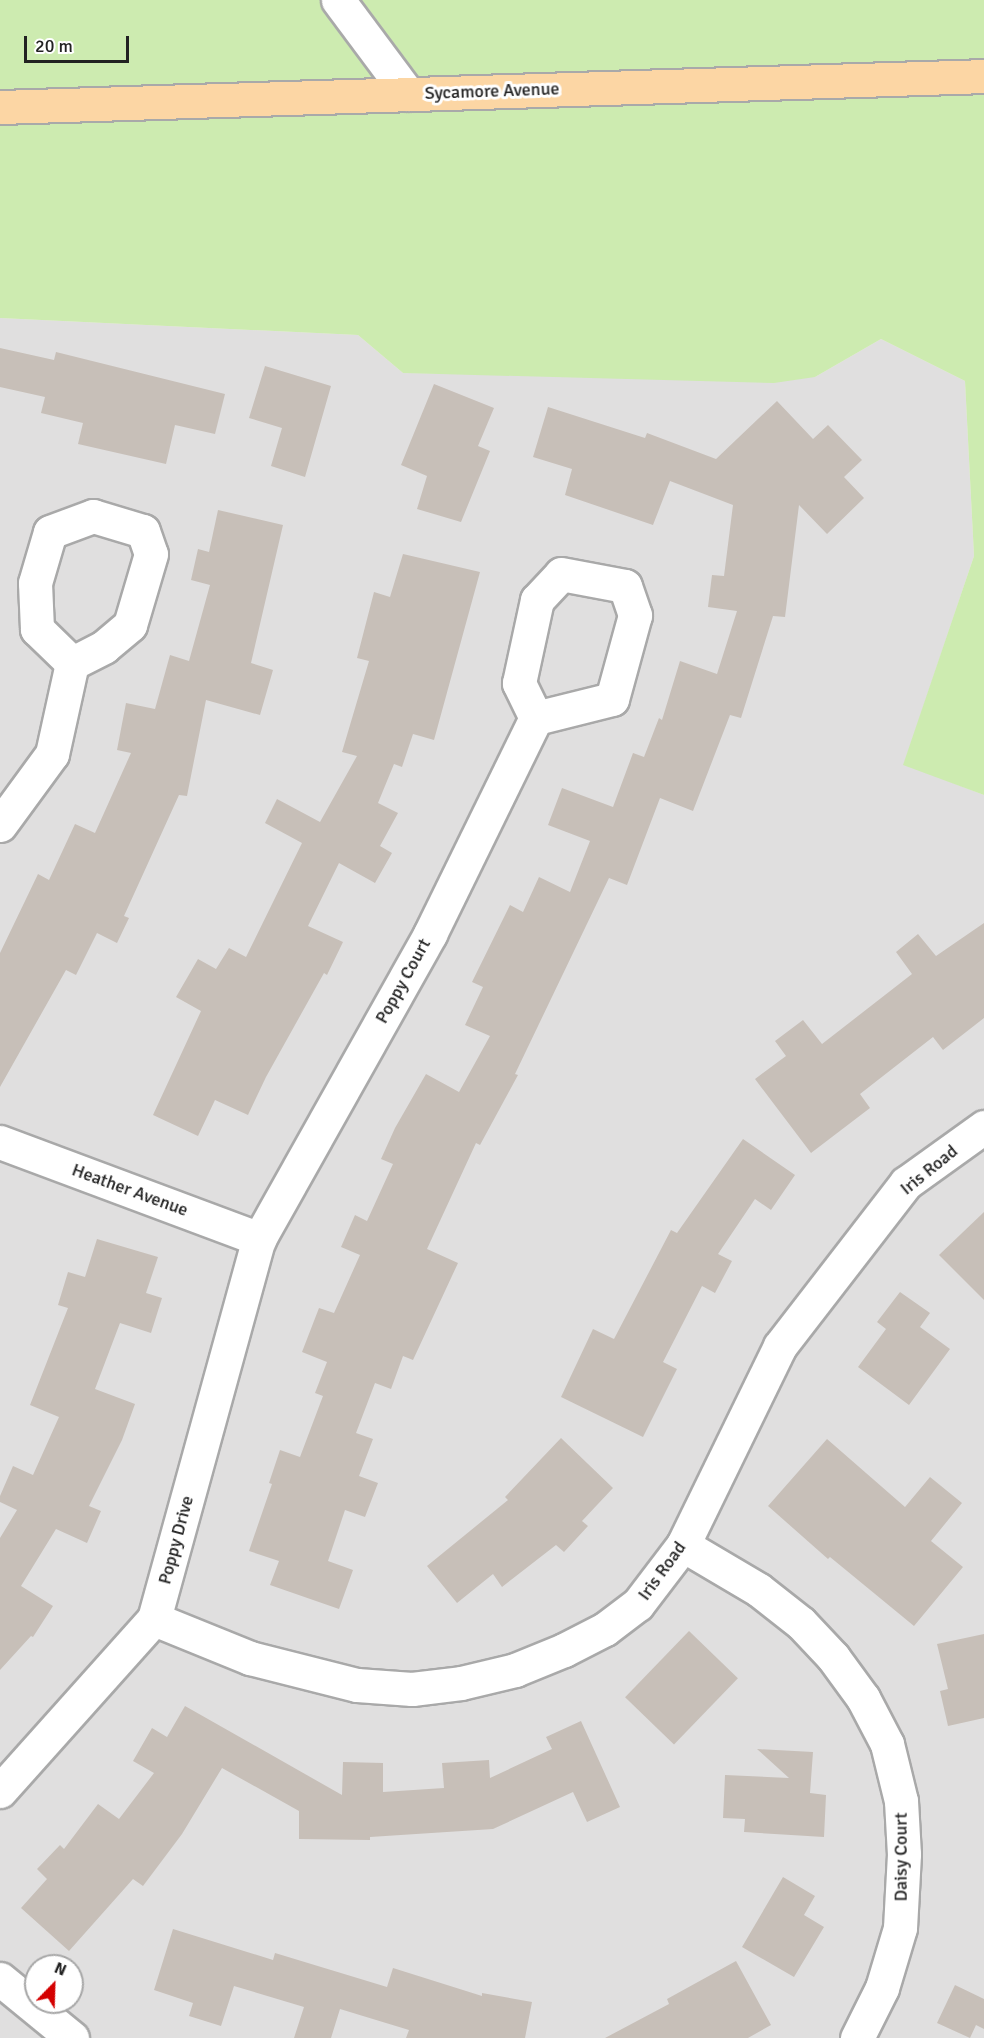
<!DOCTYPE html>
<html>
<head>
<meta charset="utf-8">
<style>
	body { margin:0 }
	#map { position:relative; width:984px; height:2038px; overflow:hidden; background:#f2efe9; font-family:Signika,sans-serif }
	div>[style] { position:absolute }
	.residential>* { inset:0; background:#e0dfdf }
	.grass>* { inset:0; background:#cdebb0 }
	.building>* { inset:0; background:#c7bfb8; transform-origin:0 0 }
	.roads { filter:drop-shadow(2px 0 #a9a9a9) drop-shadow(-2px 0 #a9a9a9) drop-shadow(0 2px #a9a9a9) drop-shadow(0 -2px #a9a9a9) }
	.minor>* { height:33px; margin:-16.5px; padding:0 16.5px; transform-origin:16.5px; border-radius:16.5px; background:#fff }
	.major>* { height:33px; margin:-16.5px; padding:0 16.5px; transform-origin:16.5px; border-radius:16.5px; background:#fcd6a4 }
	span { translate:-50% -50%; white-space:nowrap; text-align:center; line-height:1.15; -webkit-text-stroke:6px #fff; paint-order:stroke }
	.street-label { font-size:18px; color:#222 }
	.north { position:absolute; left:24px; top:1954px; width:60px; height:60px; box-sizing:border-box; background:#fff; border:2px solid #a7a7a7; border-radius:50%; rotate:23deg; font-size:16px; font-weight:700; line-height:24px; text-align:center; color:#222 }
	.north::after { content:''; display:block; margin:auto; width:21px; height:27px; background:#d40000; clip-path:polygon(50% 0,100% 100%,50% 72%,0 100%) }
	.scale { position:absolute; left:24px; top:36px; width:105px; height:27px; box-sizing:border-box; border:3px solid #222; border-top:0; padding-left:8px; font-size:18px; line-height:21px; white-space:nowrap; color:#222; -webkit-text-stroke:4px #fff; paint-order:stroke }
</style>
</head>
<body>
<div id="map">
	<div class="residential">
		<div style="clip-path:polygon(evenodd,0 318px,358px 335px,403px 373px,815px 377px,881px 339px,965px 381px,974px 556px,904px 764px,984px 795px,984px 2038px,0 2038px,0 318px,36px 1966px,72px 1966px,72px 2002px,36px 2002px,36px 1966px)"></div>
	</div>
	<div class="grass">
		<div style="clip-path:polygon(0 0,984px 0,984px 795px,903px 765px,974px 556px,965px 381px,881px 339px,815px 377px,774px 383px,403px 373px,358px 335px,0 318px)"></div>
	</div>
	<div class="building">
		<div style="clip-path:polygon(0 348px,54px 360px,56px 352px,225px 394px,215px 434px,175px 425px,166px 464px,78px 444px,83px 423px,41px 413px,45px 397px,0 387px)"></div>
		<div style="clip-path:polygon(265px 366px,331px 386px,305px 477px,271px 466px,282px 428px,249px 418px)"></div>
		<div style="clip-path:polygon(434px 384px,494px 408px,478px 446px,490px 451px,461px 522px,417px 509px,427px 476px,401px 465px)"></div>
		<div style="clip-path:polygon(777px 401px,813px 439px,828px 425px,862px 460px,844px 477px,864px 498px,827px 534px,799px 505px,785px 617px,773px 616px,741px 718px,730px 715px,693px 811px,660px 798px,627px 885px,609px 878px,515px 1074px,518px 1075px,480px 1145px,476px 1143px,427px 1249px,458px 1263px,413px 1360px,403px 1356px,391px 1389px,375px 1383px,356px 1433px,373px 1439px,359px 1476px,378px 1483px,365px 1517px,345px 1510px,328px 1561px,353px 1570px,339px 1609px,270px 1585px,279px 1561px,249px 1551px,272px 1484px,269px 1483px,280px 1450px,300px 1457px,323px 1396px,315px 1393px,327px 1362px,302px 1352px,319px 1308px,334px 1313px,360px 1255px,341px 1247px,355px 1215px,367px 1221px,393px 1164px,381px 1159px,395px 1128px,426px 1074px,459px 1092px,490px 1036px,465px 1025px,483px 987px,472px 982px,510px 905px,523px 912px,539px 877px,570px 892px,590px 841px,548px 825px,562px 788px,613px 807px,633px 753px,644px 757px,659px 718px,662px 720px,680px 661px,717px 674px,737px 611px,708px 607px,712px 575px,724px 576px,733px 505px,670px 481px,653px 525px,565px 495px,572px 469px,533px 457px,548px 407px,645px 438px,647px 433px,716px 459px)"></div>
		<div style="clip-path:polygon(218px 510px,283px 525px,251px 663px,273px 670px,260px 715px,206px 700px,187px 796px,179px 795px,124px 916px,129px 918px,117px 943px,97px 933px,76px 975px,66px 970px,0 1087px,0 953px,38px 874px,49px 880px,75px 824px,95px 833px,131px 753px,117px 750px,126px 703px,155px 709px,170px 655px,189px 661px,210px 585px,191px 580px,198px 549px,209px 552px)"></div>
		<div style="clip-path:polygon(403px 554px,480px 572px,434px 740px,413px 734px,402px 767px,394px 764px,378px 803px,398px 813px,380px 846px,392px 853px,375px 883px,339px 863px,308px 926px,343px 942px,327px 975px,324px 973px,266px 1077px,248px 1115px,215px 1100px,198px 1136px,153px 1115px,201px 1011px,176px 997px,198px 959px,216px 969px,229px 948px,246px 957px,302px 843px,265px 823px,277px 799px,320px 822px,357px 756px,342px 752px,369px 661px,357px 658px,374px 592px,390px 597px)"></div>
		<div style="clip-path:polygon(984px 923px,984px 1018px,943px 1050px,933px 1037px,860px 1094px,870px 1108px,811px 1153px,755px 1079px,786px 1056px,775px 1041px,803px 1020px,822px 1044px,912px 974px,896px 952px,918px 934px,936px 956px)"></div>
		<div style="clip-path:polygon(743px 1139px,795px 1175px,771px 1210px,755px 1199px,718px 1254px,732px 1261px,715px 1293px,702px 1286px,663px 1362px,677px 1369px,643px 1437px,561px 1397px,593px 1329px,614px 1339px,671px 1230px,677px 1233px)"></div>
		<div style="clip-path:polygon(984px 1212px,984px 1300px,939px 1255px)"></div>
		<div style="clip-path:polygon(97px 1239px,158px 1257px,146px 1293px,162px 1298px,151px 1333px,120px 1323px,95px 1389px,135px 1404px,122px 1440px,89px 1506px,101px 1511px,87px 1543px,56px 1529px,21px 1586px,53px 1606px,33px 1637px,31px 1636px,0 1670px,0 1538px,17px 1510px,0 1502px,0 1496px,13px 1466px,33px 1475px,59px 1417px,30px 1405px,68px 1308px,58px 1305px,68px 1272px,85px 1277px)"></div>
		<div style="clip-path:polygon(900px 1292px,930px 1313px,920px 1327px,950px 1349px,909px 1405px,858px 1367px,886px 1329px,877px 1322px)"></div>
		<div style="clip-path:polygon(561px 1438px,613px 1488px,582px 1521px,588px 1526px,564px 1552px,556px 1545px,502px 1587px,493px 1574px,457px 1603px,427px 1566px,508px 1500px,505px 1497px)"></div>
		<div style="clip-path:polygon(827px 1439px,905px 1507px,930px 1477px,962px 1503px,931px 1541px,963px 1567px,914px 1626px,830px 1557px,828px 1559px,768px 1506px)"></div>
		<div style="left:689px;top:1631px;width:68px;height:92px;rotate:44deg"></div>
		<div style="clip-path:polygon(984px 1634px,984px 1718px,948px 1726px,940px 1691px,948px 1689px,937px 1644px)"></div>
		<div style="clip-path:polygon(185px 1706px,342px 1795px,343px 1762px,383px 1763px,383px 1792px,444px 1788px,442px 1763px,489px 1760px,490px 1778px,552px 1749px,546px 1737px,581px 1721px,620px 1807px,587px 1822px,573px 1792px,493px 1829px,370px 1837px,370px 1840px,299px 1839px,299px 1811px,222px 1768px,182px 1834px,143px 1886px,133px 1879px,69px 1951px,21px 1908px,47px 1879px,37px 1869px,60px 1845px,64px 1849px,98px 1804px,119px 1819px,154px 1773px,133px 1761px,152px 1728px,167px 1737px)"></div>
		<div style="clip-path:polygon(757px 1749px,813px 1752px,810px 1793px,826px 1795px,824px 1837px,744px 1832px,745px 1819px,723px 1818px,725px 1775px,789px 1778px)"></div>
		<div style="clip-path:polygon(783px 1877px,815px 1896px,804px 1915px,824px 1927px,794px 1977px,742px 1947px)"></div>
		<div style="clip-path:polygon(173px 1929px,273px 1960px,275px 1953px,387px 1987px,393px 1968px,482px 1996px,482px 1993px,532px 2002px,525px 2038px,406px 2038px,409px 2030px,340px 2009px,331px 2038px,294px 2038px,304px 2007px,234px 1986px,221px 2026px,189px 2016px,193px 2003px,154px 1990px)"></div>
		<div style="clip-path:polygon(736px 1961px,771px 2025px,748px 2038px,605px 2038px,669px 2004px,667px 1999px)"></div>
		<div style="clip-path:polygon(955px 1985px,984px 1999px,984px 2029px,976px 2025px,970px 2038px,937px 2023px)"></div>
	</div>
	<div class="roads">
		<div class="minor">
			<div style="left:338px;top:0;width:117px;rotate:53.3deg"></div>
			<div style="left:93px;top:516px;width:52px;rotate:16.7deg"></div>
			<div style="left:143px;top:531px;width:24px;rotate:71deg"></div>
			<div style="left:151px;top:554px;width:74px;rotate:106.5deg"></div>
			<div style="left:130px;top:625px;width:34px;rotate:140deg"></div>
			<div style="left:104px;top:647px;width:36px;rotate:153deg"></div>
			<div style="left:72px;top:663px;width:49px;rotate:-135.8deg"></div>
			<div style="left:37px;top:629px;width:46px;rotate:-92.5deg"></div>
			<div style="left:35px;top:583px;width:53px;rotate:-73.6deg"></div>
			<div style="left:50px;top:532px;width:46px;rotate:-20.4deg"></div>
			<div style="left:561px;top:574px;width:65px;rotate:10.6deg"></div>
			<div style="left:625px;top:586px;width:31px;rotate:71deg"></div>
			<div style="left:635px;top:615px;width:87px;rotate:105.3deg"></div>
			<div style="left:612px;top:699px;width:78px;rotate:166deg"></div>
			<div style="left:536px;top:718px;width:39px;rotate:-116deg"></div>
			<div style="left:519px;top:683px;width:85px;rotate:-77.8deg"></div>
			<div style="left:537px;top:600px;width:35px;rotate:-47deg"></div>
			<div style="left:0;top:825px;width:88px;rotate:-53.8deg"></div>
			<div style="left:52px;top:754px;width:93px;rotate:-77.6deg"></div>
			<div style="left:0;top:1142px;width:277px;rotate:20.5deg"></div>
			<div style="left:683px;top:1545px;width:88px;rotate:30.6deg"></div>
			<div style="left:759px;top:1590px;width:53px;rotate:38.2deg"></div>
			<div style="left:801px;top:1623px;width:47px;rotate:46.7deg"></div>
			<div style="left:833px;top:1657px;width:51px;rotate:53.8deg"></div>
			<div style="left:863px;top:1698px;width:52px;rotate:62.4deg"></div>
			<div style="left:887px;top:1744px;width:59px;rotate:76.2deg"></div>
			<div style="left:901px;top:1801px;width:53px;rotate:86.8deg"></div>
			<div style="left:904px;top:1854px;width:74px;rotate:93.1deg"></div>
			<div style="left:900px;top:1928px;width:63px;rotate:106.7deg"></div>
			<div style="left:882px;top:1988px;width:56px;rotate:116.6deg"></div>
			<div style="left:154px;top:1619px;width:104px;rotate:22.1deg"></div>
			<div style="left:250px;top:1658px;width:110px;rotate:14.2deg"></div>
			<div style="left:357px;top:1685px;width:55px;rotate:4.2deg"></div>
			<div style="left:412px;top:1689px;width:49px;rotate:-7deg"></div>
			<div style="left:461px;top:1683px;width:56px;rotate:-13.5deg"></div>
			<div style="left:515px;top:1670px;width:53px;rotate:-22.2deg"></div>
			<div style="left:564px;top:1650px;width:46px;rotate:-27.1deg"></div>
			<div style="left:605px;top:1629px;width:41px;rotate:-37.1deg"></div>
			<div style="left:638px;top:1604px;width:74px;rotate:-52.7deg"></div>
			<div style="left:683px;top:1545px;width:221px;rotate:-64deg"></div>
			<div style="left:780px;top:1346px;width:206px;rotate:-52.3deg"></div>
			<div style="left:906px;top:1183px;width:96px;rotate:-35.7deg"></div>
			<div style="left:0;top:1791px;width:231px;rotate:-48.2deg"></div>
			<div style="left:154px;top:1619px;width:394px;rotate:-74.6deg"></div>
			<div style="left:259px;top:1239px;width:350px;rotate:-60.7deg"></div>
			<div style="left:430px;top:934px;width:241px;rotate:-63.9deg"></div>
			<div style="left:0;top:1979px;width:93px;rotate:39.3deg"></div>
		</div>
		<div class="major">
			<div style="left:0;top:107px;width:984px;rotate:-1.8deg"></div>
		</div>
	</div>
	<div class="street-label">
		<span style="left:492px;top:91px;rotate:-2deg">Sycamore Avenue</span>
		<span style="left:403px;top:981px;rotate:-61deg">Poppy Court</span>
		<span style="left:929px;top:1170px;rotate:-39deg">Iris Road</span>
		<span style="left:130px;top:1190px;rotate:20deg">Heather Avenue</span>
		<span style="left:176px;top:1540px;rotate:-75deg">Poppy Drive</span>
		<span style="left:662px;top:1571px;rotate:-54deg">Iris Road</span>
		<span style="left:901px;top:1857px;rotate:-90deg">Daisy Court</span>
	</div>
	<div class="north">N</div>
	<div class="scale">20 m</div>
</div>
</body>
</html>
